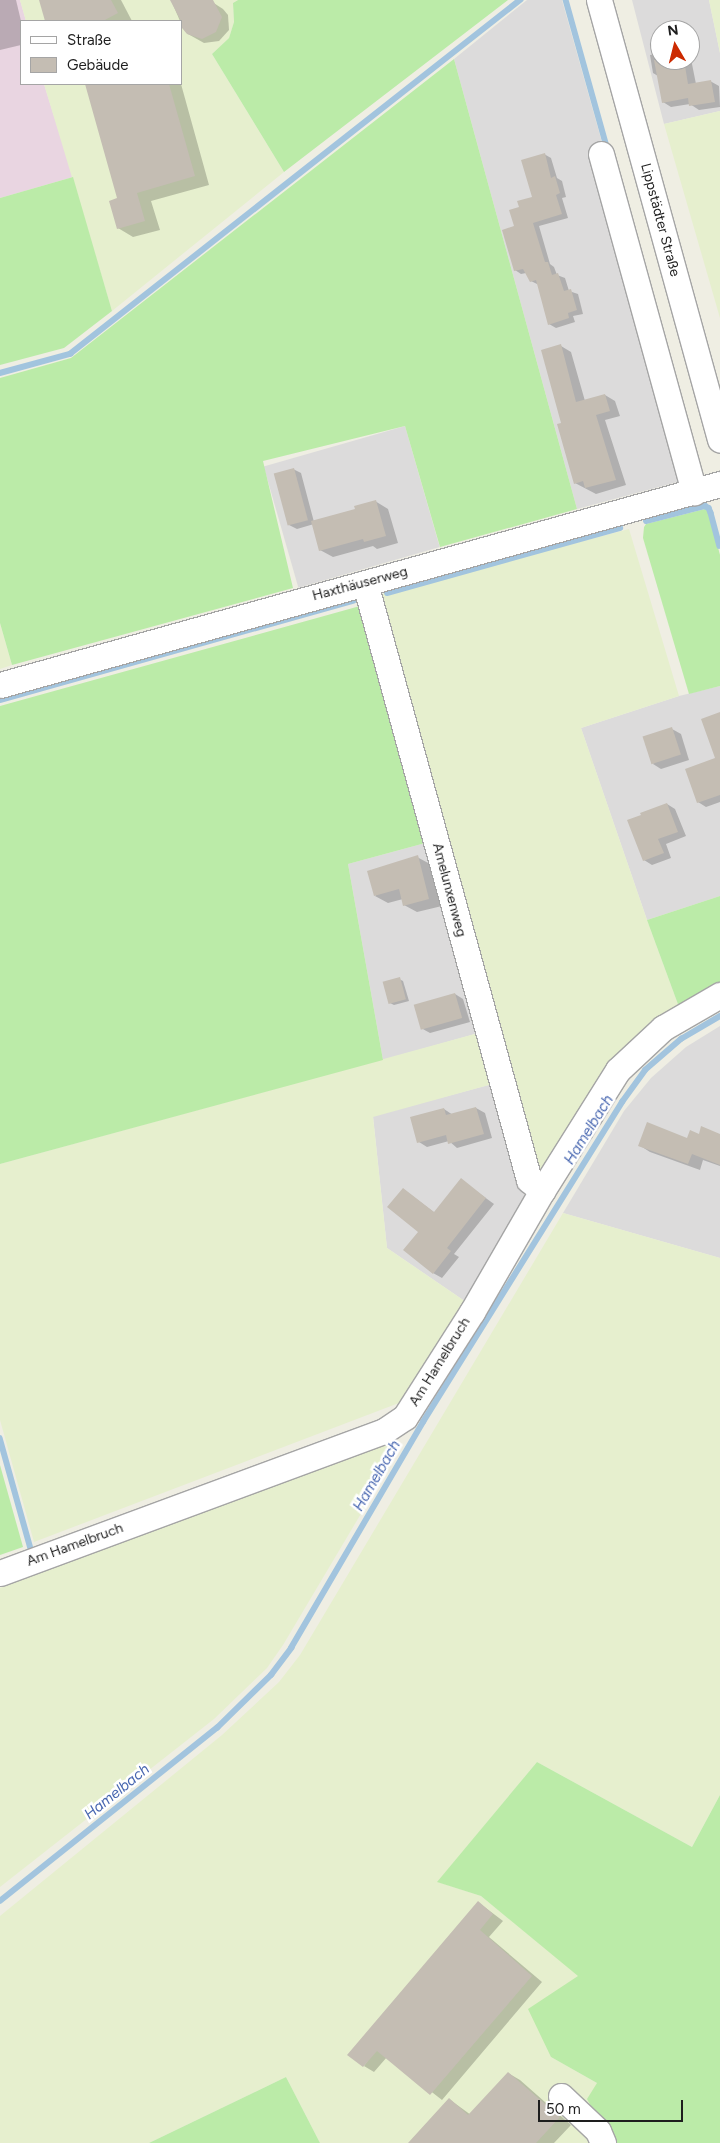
<!DOCTYPE html>
<html>
<head>
<meta charset="utf-8">
<style>
	body { margin:0 }
	#map { position:relative; width:720px; height:2143px; overflow:hidden; background:#efeee3; font-family:Figtree,sans-serif }
	div>[style] { position:absolute }
	.residential>* { inset:0; background:#dcdbdb; transform-origin:0 0 }
	.industrial>* { inset:0; background:#e9d5e1 }
	.farmland>* { inset:0; background:#e6efce }
	.grass>* { inset:0; background:#bbeba8 }
	.shadow>* { inset:0; background:#0003 }
	.stream>* { height:5.5px; margin:-2.75px; padding:0 2.75px; transform-origin:2.75px; border-radius:2.75px; background:#a2c4de }
	.building>* { inset:0; background:#c4bdb3; transform-origin:0 0 }
	.roads { filter:drop-shadow(1px 0 #a5a5a5) drop-shadow(-1px 0 #a5a5a5) drop-shadow(0 1px #a5a5a5) drop-shadow(0 -1px #a5a5a5) }
	.minor>* { height:25px; margin:-12.5px; padding:0 12.5px; transform-origin:12.5px; border-radius:12.5px; background:#fff }
	span { translate:-50% -50%; white-space:nowrap; text-align:center; line-height:1.15; -webkit-text-stroke:5px #fff; paint-order:stroke }
	.street-label { font-size:14px; color:#1e1e1e }
	.water-label { font-size:15px; color:#4766b0; font-style:italic }
	.legend { position:absolute; left:20px; top:20px; width:162px; height:65px; box-sizing:border-box; background:#fff; border:1px solid #a5a5a5; margin:0; padding:6px 9px; list-style:none; font-size:15px; color:#1e1e1e }
	.legend li { display:flex; align-items:center; gap:10px; height:25px }
	.legend b { width:25px; border:1px solid #a5a5a5 }
	.north { position:absolute; left:650px; top:20px; width:50px; height:50px; box-sizing:border-box; background:#fff; border:1px solid #a5a5a5; border-radius:50%; rotate:352deg; font-size:14px; font-weight:700; line-height:20px; text-align:center; color:#1e1e1e }
	.north::after { content:''; display:block; margin:auto; width:18px; height:22px; background:#cc2a00; clip-path:polygon(50% 0,100% 100%,50% 72%,0 100%) }
	.scale { position:absolute; left:538px; top:2100px; width:145px; height:22px; box-sizing:border-box; border:2px solid #1e1e1e; border-top:0; padding-left:6px; font-size:15px; line-height:18px; white-space:nowrap; color:#1e1e1e; -webkit-text-stroke:4px #fff; paint-order:stroke }
</style>
</head>
<body>
<div id="map">
	<div class="residential">
		<div style="clip-path:polygon(527px 0,562px 0,696px 477px,577px 509px,454px 59px)"></div>
		<div style="clip-path:polygon(evenodd,632px 0,709px 0,720px 53px,720px 111px,664px 124px,632px 0,660px 30px,690px 30px,690px 60px,660px 60px,660px 30px)"></div>
		<div style="left:405px;top:426px;width:126px;height:147px;rotate:74deg"></div>
		<div style="clip-path:polygon(720px 686px,720px 896px,647px 920px,581px 728px,679px 696px)"></div>
		<div style="clip-path:polygon(429px 842px,482px 1032px,383px 1060px,348px 864px)"></div>
		<div style="clip-path:polygon(720px 1026px,720px 1258px,563px 1213px,624px 1111px,651px 1078px,686px 1047px)"></div>
		<div style="clip-path:polygon(496px 1083px,524px 1190px,525px 1213px,469px 1304px,387px 1248px,373px 1116px)"></div>
	</div>
	<div class="industrial">
		<div style="clip-path:polygon(0 0,20px 0,26px 21px,21px 21px,21px 84px,44px 84px,73px 177px,0 198px)"></div>
	</div>
	<div class="farmland">
		<div style="clip-path:polygon(20px 0,238px 0,233px 3px,234px 22px,229px 38px,212px 54px,284px 172px,112px 311px,44px 84px,181px 84px,181px 21px,26px 21px)"></div>
		<div style="clip-path:polygon(709px 0,720px 0,720px 53px)"></div>
		<div style="clip-path:polygon(720px 111px,720px 318px,664px 124px)"></div>
		<div style="clip-path:polygon(629px 529px,679px 696px,581px 728px,647px 920px,679px 1007px,545px 1172px,534px 1172px,378px 595px)"></div>
		<div style="clip-path:polygon(0 623px,12px 665px,0 669px)"></div>
		<div style="clip-path:polygon(482px 1032px,496px 1083px,373px 1117px,387px 1248px,469px 1304px,412px 1398px,34px 1542px,0 1420px,0 1164px)"></div>
		<div style="clip-path:polygon(563px 1213px,720px 1258px,720px 1795px,692px 1847px,537px 1762px,438px 1882px,481px 1896px,579px 1976px,551px 2057px,597px 2083px,605px 2129px,594px 2143px,320px 2143px,286px 2077px,149px 2143px,0 2143px,0 1916px,222px 1735px,279px 1682px,300px 1655px)"></div>
		<div style="clip-path:polygon(393px 1442px,400px 1448px,283px 1645px,267px 1668px,214px 1719px,0 1887px,0 1588px)"></div>
	</div>
	<div class="grass">
		<div style="clip-path:polygon(238px 0,508px 0,284px 172px,212px 54px,229px 38px,234px 22px,233px 3px)"></div>
		<div style="clip-path:polygon(454px 59px,577px 509px,440px 547px,405px 426px,263px 461px,293px 588px,12px 665px,0 623px,0 378px,71px 358px)"></div>
		<div style="clip-path:polygon(73px 177px,112px 311px,64px 348px,0 365px,0 198px)"></div>
		<div style="clip-path:polygon(705px 509px,708px 510px,720px 555px,720px 686px,689px 694px,643px 538px,644px 527px,646px 524px)"></div>
		<div style="clip-path:polygon(360px 606px,429px 842px,348px 864px,383px 1060px,0 1164px,0 706px)"></div>
		<div style="clip-path:polygon(720px 896px,720px 985px,679px 1007px,647px 920px)"></div>
		<div style="clip-path:polygon(0 1465px,23px 1547px,0 1555px)"></div>
		<div style="clip-path:polygon(537px 1762px,692px 1847px,720px 1795px,720px 2143px,611px 2143px,587px 2099px,597px 2083px,551px 2057px,528px 2009px,578px 1976px,481px 1896px,437px 1882px)"></div>
		<div style="clip-path:polygon(286px 2077px,320px 2143px,149px 2143px)"></div>
	</div>
	<div class="shadow">
		<div style="clip-path:polygon(0 0,16px 0,21px 21px,21px 45px,0 50px)"></div>
		<div style="clip-path:polygon(40px 0,121px 0,132px 21px,46px 21px)"></div>
		<div style="clip-path:polygon(171px 0,209px 0,223px 9px,228px 15px,229px 30px,219px 41px,204px 43px,188px 34px,183px 28px)"></div>
		<div style="clip-path:polygon(660px 53px,660px 60px,690px 60px,690px 54px,696px 84px,710px 81px,719px 86px,720px 107px,699px 110px,690px 104px,671px 107px,663px 102px,658px 76px,653px 73px,650px 55px)"></div>
		<div style="clip-path:polygon(86px 84px,181px 84px,209px 185px,151px 201px,160px 230px,133px 237px,118px 228px,119px 199px)"></div>
		<div style="clip-path:polygon(544px 154px,551px 158px,557px 178px,562px 181px,566px 197px,562px 198px,568px 218px,539px 226px,550px 264px,554px 267px,557px 275px,565px 278px,569px 291px,578px 294px,583px 314px,573px 316px,575px 322px,556px 328px,549px 324px,539px 285px,531px 281px,526px 273px,521px 274px,515px 270px,515px 227px,521px 208px,533px 197px)"></div>
		<div style="clip-path:polygon(561px 346px,571px 352px,585px 401px,605px 395px,615px 401px,620px 416px,605px 420px,626px 485px,596px 494px,575px 483px,563px 424px)"></div>
		<div style="clip-path:polygon(293px 469px,301px 473px,314px 522px,356px 510px,375px 501px,388px 509px,398px 543px,377px 549px,373px 546px,333px 557px,320px 550px,314px 524px,297px 529px,289px 525px)"></div>
		<div style="clip-path:polygon(720px 715px,720px 802px,706px 807px,698px 802px,717px 759px)"></div>
		<div style="clip-path:polygon(672px 729px,681px 734px,689px 760px,661px 769px,653px 764px)"></div>
		<div style="clip-path:polygon(667px 804px,675px 809px,686px 836px,666px 844px,671px 858px,652px 865px,644px 860px)"></div>
		<div style="clip-path:polygon(417px 857px,430px 864px,442px 906px,417px 912px,404px 905px,403px 899px,388px 903px,375px 896px)"></div>
		<div style="clip-path:polygon(399px 979px,403px 981px,409px 1001px,394px 1005px,390px 1003px)"></div>
		<div style="clip-path:polygon(455px 994px,463px 999px,470px 1022px,430px 1033px,421px 1028px)"></div>
		<div style="clip-path:polygon(476px 1108px,485px 1113px,492px 1138px,457px 1148px,449px 1141px,427px 1147px,419px 1142px,444px 1109px,453px 1115px)"></div>
		<div style="clip-path:polygon(699px 1135px,720px 1135px,720px 1166px,703px 1160px,700px 1170px,650px 1152px,639px 1145px,687px 1139px)"></div>
		<div style="clip-path:polygon(461px 1180px,494px 1204px,454px 1254px,459px 1257px,442px 1278px,433px 1273px,403px 1189px,435px 1213px)"></div>
		<div style="clip-path:polygon(478px 1902px,503px 1921px,489px 1937px,542px 1982px,442px 2100px,387px 2057px,374px 2072px,364px 2066px)"></div>
		<div style="clip-path:polygon(508px 2073px,520px 2080px,571px 2125px,554px 2143px,409px 2143px,449px 2099px,471px 2115px)"></div>
	</div>
	<div class="stream">
		<div style="left:566px;top:0;width:156px;rotate:74.4deg"></div>
		<div style="left:0;top:373px;width:73px;rotate:-15.2deg"></div>
		<div style="left:70px;top:354px;width:573px;rotate:-38.19deg"></div>
		<div style="left:646px;top:521px;width:61px;rotate:-14.3deg"></div>
		<div style="left:705px;top:506px;width:4px;rotate:27deg"></div>
		<div style="left:709px;top:508px;width:5px;rotate:68deg"></div>
		<div style="left:711px;top:513px;width:34px;rotate:75deg"></div>
		<div style="left:387px;top:593px;width:242px;rotate:-15.6deg"></div>
		<div style="left:0;top:700px;width:367px;rotate:-15.7deg"></div>
		<div style="left:0;top:1438px;width:115px;rotate:74.4deg"></div>
		<div style="left:0;top:1901px;width:278px;rotate:-38.6deg"></div>
		<div style="left:217px;top:1728px;width:76px;rotate:-44.5deg"></div>
		<div style="left:271px;top:1675px;width:34px;rotate:-53deg"></div>
		<div style="left:291px;top:1648px;width:262px;rotate:-59.7deg"></div>
		<div style="left:423px;top:1422px;width:377px;rotate:-58.1deg"></div>
		<div style="left:622px;top:1102px;width:39px;rotate:-54deg"></div>
		<div style="left:645px;top:1070px;width:48px;rotate:-40.7deg"></div>
		<div style="left:681px;top:1039px;width:45px;rotate:-30.5deg"></div>
	</div>
	<div class="building">
		<div style="clip-path:polygon(39px 0,111px 0,118px 13px,103px 21px,45px 21px)"></div>
		<div style="clip-path:polygon(170px 0,213px 0,222px 17px,216px 32px,202px 39px,187px 34px,182px 28px,181px 21px)"></div>
		<div style="clip-path:polygon(654px 60px,684px 60px,688px 84px,711px 80px,715px 102px,689px 106px,688px 98px,662px 103px)"></div>
		<div style="clip-path:polygon(85px 84px,169px 84px,195px 176px,137px 193px,145px 221px,117px 229px,109px 201px,117px 198px)"></div>
		<div style="clip-path:polygon(545px 153px,551px 178px,555px 176px,560px 193px,556px 195px,562px 214px,533px 223px,545px 262px,548px 262px,552px 275px,558px 273px,564px 291px,571px 289px,577px 310px,568px 313px,569px 318px,548px 325px,536px 280px,530px 282px,523px 269px,514px 271px,502px 230px,514px 226px,509px 210px,519px 207px,517px 201px,532px 197px,521px 160px)"></div>
		<div style="clip-path:polygon(561px 344px,576px 402px,605px 394px,610px 411px,596px 415px,616px 480px,585px 488px,583px 481px,574px 484px,557px 424px,561px 423px,541px 350px)"></div>
		<div style="left:294px;top:468px;width:54px;height:21px;rotate:75deg"></div>
		<div style="clip-path:polygon(376px 500px,386px 536px,364px 542px,363px 539px,319px 551px,311px 521px,355px 509px,354px 506px)"></div>
		<div style="clip-path:polygon(720px 712px,720px 795px,697px 803px,685px 769px,715px 758px,701px 719px)"></div>
		<div style="left:672px;top:727px;width:29px;height:31px;rotate:72deg"></div>
		<div style="clip-path:polygon(667px 803px,678px 832px,658px 839px,664px 853px,643px 861px,627px 820px,641px 815px,640px 813px)"></div>
		<div style="clip-path:polygon(418px 855px,429px 899px,403px 906px,399px 889px,374px 896px,367px 871px)"></div>
		<div style="left:400px;top:977px;width:23px;height:18px;rotate:75deg"></div>
		<div style="left:455px;top:993px;width:26px;height:43px;rotate:74deg"></div>
		<div style="clip-path:polygon(476px 1107px,484px 1134px,448px 1144px,446px 1135px,417px 1143px,410px 1117px,444px 1108px,446px 1115px)"></div>
		<div style="clip-path:polygon(647px 1122px,687px 1138px,690px 1130px,699px 1134px,701px 1126px,720px 1134px,720px 1165px,692px 1154px,688px 1164px,638px 1146px)"></div>
		<div style="clip-path:polygon(461px 1178px,486px 1198px,447px 1248px,451px 1251px,433px 1274px,403px 1250px,418px 1232px,387px 1207px,403px 1188px,434px 1212px)"></div>
		<div style="clip-path:polygon(478px 1901px,493px 1914px,480px 1930px,532px 1976px,430px 2095px,377px 2051px,363px 2067px,347px 2055px)"></div>
		<div style="clip-path:polygon(508px 2072px,560px 2117px,536px 2143px,408px 2143px,449px 2098px,468px 2115px)"></div>
	</div>
	<div class="roads">
		<div class="minor">
			<div style="left:599px;top:0;width:456px;rotate:74.6deg"></div>
			<div style="left:601px;top:154px;width:351px;rotate:74.6deg"></div>
			<div style="left:365px;top:583px;width:619px;rotate:74.64deg"></div>
			<div style="left:529px;top:1180px;width:17px;rotate:40deg"></div>
			<div style="left:0;top:685px;width:748px;rotate:-15.6deg"></div>
			<div style="left:0;top:1573px;width:409px;rotate:-20.3deg"></div>
			<div style="left:384px;top:1431px;width:25px;rotate:-34deg"></div>
			<div style="left:405px;top:1417px;width:125px;rotate:-57.5deg"></div>
			<div style="left:472px;top:1312px;width:140px;rotate:-60deg"></div>
			<div style="left:542px;top:1191px;width:143px;rotate:-57.9deg"></div>
			<div style="left:618px;top:1070px;width:62px;rotate:-43deg"></div>
			<div style="left:663px;top:1028px;width:66px;rotate:-30.1deg"></div>
			<div style="left:561px;top:2096px;width:51px;rotate:43.4deg"></div>
			<div style="left:598px;top:2131px;width:13px;rotate:67deg"></div>
		</div>
	</div>
	<div class="street-label">
		<span style="left:660px;top:220px;rotate:75deg">Lippstädter Straße</span>
		<span style="left:360px;top:584px;rotate:-15deg">Haxthäuserweg</span>
		<span style="left:449px;top:890px;rotate:75deg">Amelunxenweg</span>
		<span style="left:440px;top:1362px;rotate:-58deg">Am Hamelbruch</span>
		<span style="left:75px;top:1545px;rotate:-20deg">Am Hamelbruch</span>
	</div>
	<div class="water-label">
		<span style="left:589px;top:1130px;rotate:-58deg">Hamelbach</span>
		<span style="left:377px;top:1476px;rotate:-60deg">Hamelbach</span>
		<span style="left:117px;top:1792px;rotate:-39deg">Hamelbach</span>
	</div>
	<ul class="legend">
	<li><b style="height:6px;background:#fff"></b>Straße</li>
	<li><b style="height:14px;background:#c4bdb3"></b>Gebäude</li>
	</ul>
	<div class="north">N</div>
	<div class="scale">50 m</div>
</div>
</body>
</html>
